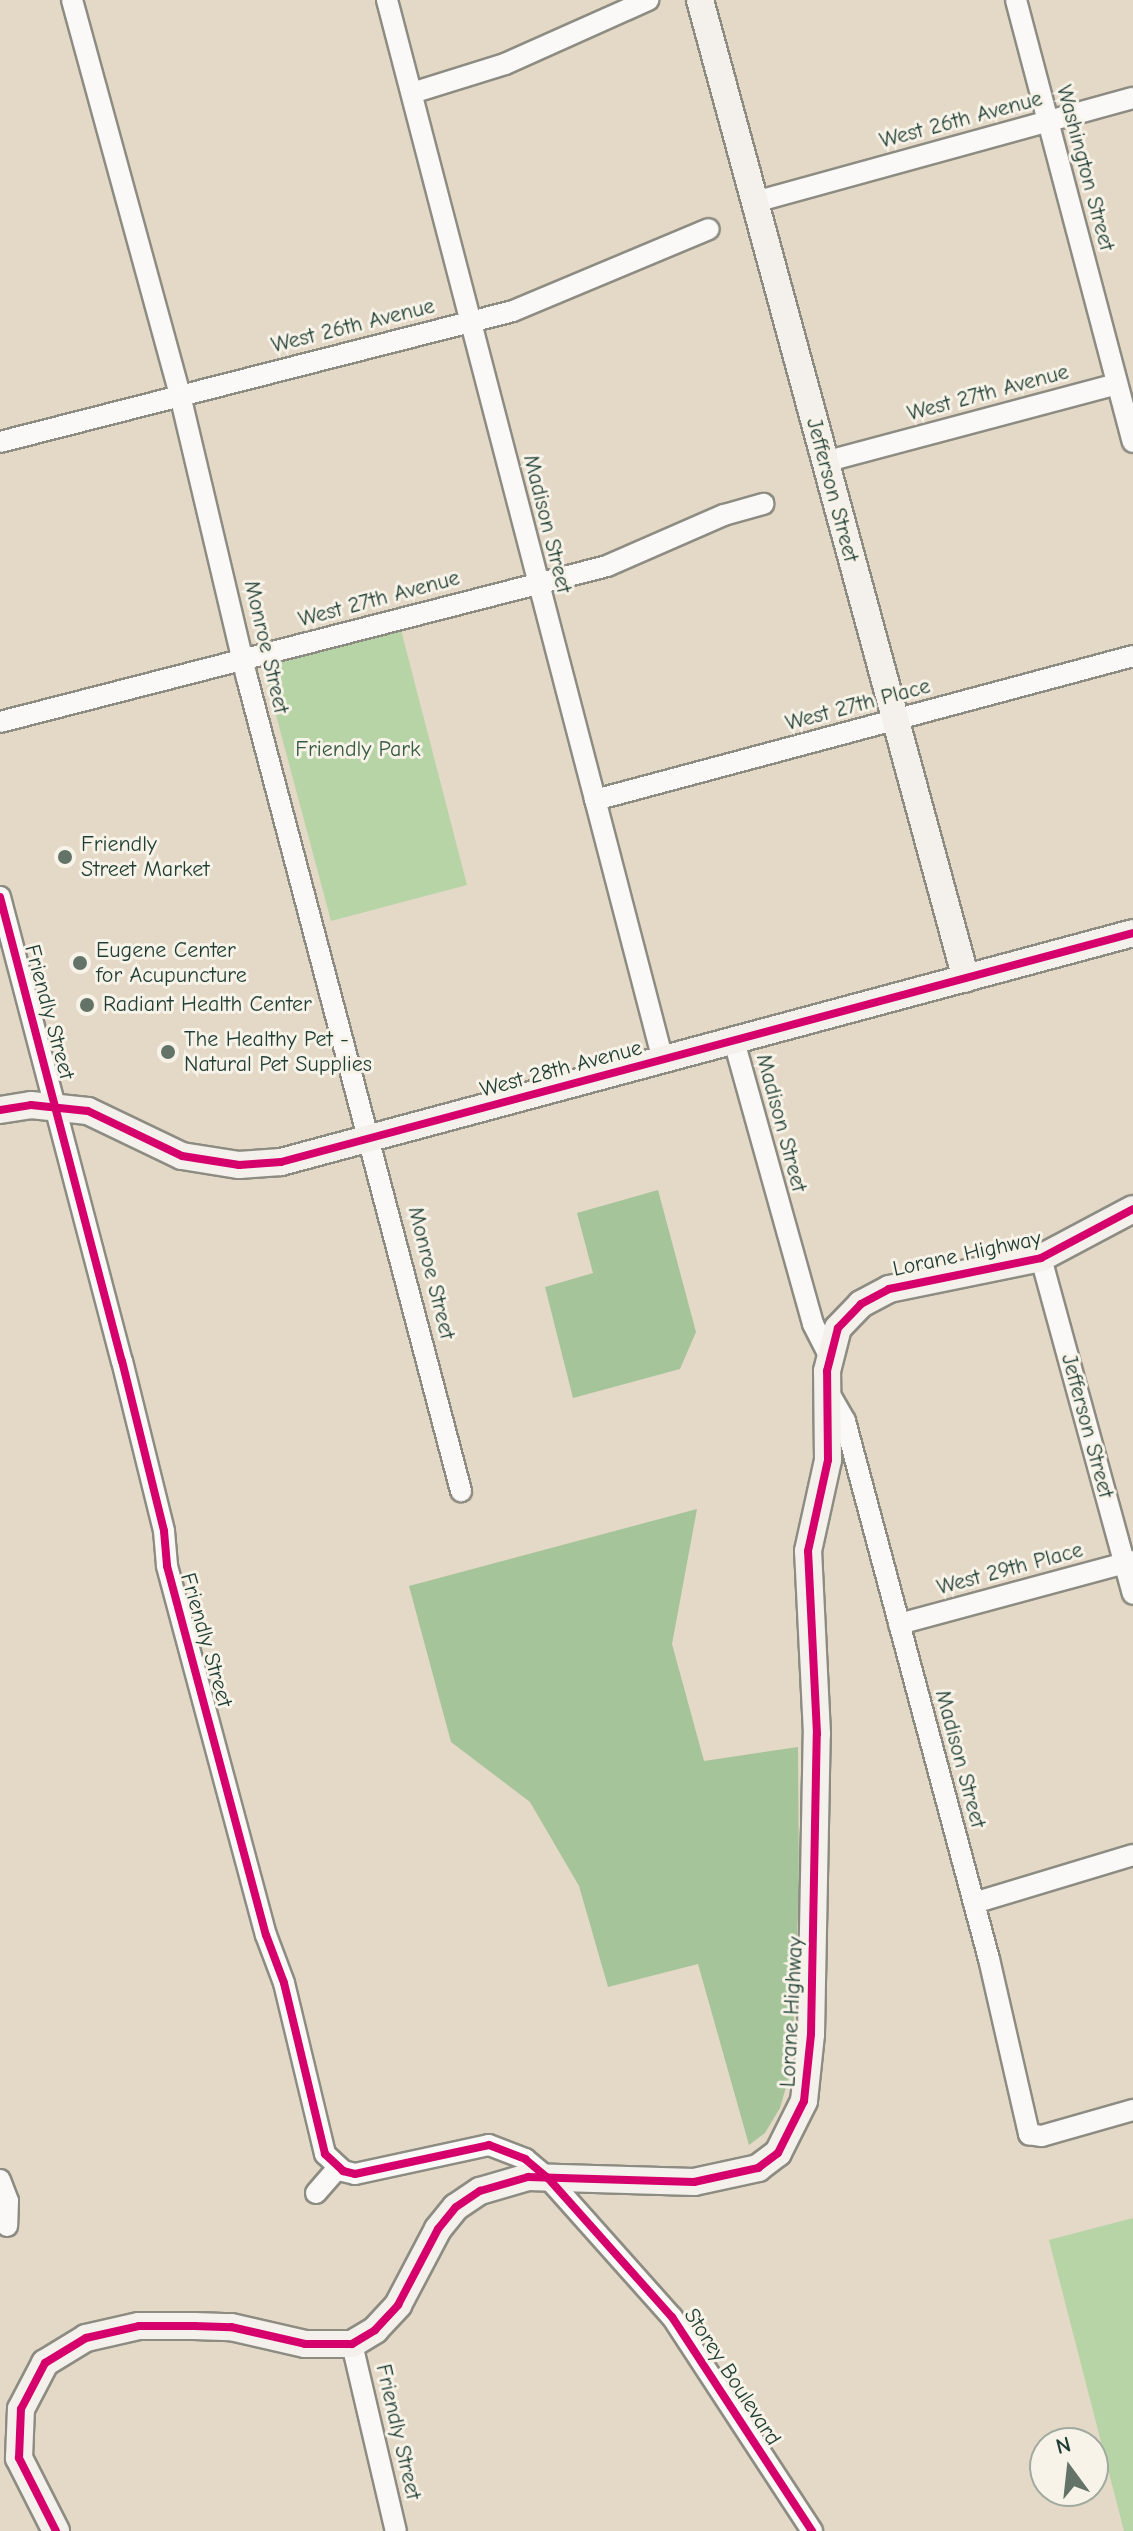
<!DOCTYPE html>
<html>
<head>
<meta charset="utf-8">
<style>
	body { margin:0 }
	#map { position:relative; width:1133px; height:2531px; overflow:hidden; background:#e4d8c7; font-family:"Comic Neue",sans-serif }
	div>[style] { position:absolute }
	.green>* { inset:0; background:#b6d4a5 }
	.forest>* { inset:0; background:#a6c49a }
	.roads { filter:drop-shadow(2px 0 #8d8c82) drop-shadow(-2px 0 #8d8c82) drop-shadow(0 2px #8d8c82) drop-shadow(0 -2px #8d8c82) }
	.street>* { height:20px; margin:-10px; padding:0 10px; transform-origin:10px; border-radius:10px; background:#fbf9f7 }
	.secondary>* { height:26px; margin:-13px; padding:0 13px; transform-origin:13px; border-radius:13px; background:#f4f1ec }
	.cycleway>* { height:8px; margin:-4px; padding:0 4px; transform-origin:4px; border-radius:4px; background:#d6006c }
	.dots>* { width:22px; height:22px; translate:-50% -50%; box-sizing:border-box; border:4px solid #f7f3e8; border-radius:50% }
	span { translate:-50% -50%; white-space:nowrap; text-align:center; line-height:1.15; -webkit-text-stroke:6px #f7f3e8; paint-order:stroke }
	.street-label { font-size:22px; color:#1f3d34 }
	.park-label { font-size:22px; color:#365b45 }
	.poi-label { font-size:22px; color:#1f3d34 }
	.left { translate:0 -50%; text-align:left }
	.north { position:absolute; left:1029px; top:2427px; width:80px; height:80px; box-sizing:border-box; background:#f7f3e8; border:2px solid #a1aaa0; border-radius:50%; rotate:345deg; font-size:22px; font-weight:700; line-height:32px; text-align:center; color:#1f3d34 }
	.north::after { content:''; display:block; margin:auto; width:28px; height:36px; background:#647367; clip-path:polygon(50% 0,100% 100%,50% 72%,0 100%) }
</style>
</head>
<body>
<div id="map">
	<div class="green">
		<div style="clip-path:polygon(401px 630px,467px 885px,331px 921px,265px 674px,274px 664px)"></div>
		<div style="clip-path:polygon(1133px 2218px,1133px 2531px,1124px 2531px,1049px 2240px)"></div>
	</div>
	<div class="forest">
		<div style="clip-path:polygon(658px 1190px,696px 1332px,680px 1369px,573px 1398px,545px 1287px,593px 1273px,577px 1213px)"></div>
		<div style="clip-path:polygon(697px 1509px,672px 1644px,704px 1761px,798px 1747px,799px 1890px,792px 2066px,780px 2108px,765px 2133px,749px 2145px,698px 1964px,608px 1987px,579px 1886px,530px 1802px,451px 1742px,409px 1586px)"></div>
	</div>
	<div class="roads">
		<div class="street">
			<div style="left:72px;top:0;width:409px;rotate:74.7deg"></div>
			<div style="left:180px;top:395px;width:291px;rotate:76.7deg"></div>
			<div style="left:247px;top:678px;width:841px;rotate:75.25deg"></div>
			<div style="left:387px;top:0;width:1095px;rotate:75.41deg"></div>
			<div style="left:1016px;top:0;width:457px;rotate:75.2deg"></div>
			<div style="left:412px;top:93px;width:97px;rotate:-17.3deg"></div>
			<div style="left:505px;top:64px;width:157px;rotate:-24.1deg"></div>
			<div style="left:755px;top:202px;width:392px;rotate:-15.4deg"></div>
			<div style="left:0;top:442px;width:529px;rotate:-14.32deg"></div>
			<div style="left:513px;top:311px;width:212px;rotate:-22.7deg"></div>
			<div style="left:824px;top:462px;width:303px;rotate:-14.9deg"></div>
			<div style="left:0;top:722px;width:627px;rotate:-14.41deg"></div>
			<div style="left:607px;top:566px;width:128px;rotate:-23.6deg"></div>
			<div style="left:724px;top:515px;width:41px;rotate:-15.8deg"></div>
			<div style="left:595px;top:800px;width:557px;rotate:-14.98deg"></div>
			<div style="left:0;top:897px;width:480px;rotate:75.3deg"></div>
			<div style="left:122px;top:1361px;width:175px;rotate:76.1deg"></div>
			<div style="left:164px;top:1531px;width:35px;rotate:85deg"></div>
			<div style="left:167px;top:1566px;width:382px;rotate:75deg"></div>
			<div style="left:266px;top:1935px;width:51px;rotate:69.4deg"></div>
			<div style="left:284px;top:1983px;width:176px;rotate:76.5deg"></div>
			<div style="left:325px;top:2154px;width:25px;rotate:43deg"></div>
			<div style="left:343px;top:2171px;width:12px;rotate:14deg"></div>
			<div style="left:355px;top:2174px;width:137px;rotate:-12.2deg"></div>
			<div style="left:489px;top:2145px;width:39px;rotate:21deg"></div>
			<div style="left:525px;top:2159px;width:30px;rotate:40deg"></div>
			<div style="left:548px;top:2178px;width:186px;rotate:48.3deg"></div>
			<div style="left:672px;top:2317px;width:256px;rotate:56.8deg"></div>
			<div style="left:734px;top:1041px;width:294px;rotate:74.4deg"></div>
			<div style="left:813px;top:1324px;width:34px;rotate:63deg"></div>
			<div style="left:1041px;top:1258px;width:348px;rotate:74.7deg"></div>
			<div style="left:826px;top:1388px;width:38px;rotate:60deg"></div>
			<div style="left:845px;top:1421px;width:557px;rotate:75.02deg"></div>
			<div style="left:989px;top:1959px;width:180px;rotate:77.1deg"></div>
			<div style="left:1029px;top:2134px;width:13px;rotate:9deg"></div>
			<div style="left:1042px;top:2136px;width:95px;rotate:-15.9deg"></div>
			<div style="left:899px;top:1624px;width:242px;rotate:-15.1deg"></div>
			<div style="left:974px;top:1903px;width:166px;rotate:-16.8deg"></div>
			<div style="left:0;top:2180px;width:22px;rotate:69deg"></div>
			<div style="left:8px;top:2201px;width:25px;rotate:92deg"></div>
			<div style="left:316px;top:2193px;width:33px;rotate:-49deg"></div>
			<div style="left:352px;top:2344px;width:192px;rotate:76.8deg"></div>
		</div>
		<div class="secondary">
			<div style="left:700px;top:0;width:1014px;rotate:74.8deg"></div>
			<div style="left:0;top:1110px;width:31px;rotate:-9deg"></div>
			<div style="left:31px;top:1105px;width:57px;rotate:6deg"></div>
			<div style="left:88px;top:1111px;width:104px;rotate:25.6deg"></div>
			<div style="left:182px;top:1156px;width:58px;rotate:9deg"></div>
			<div style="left:239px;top:1165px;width:42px;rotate:-4.1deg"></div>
			<div style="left:281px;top:1162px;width:882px;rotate:-15.04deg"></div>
			<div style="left:56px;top:2531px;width:82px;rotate:-116.9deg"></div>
			<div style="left:19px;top:2458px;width:49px;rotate:-87.7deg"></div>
			<div style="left:21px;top:2409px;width:52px;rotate:-62.4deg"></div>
			<div style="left:45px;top:2363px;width:48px;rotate:-31.4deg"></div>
			<div style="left:86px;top:2338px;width:54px;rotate:-12.8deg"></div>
			<div style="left:139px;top:2326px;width:55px"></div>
			<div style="left:194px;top:2326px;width:37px;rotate:2deg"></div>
			<div style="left:231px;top:2327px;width:76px;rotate:12.9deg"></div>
			<div style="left:305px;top:2344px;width:47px"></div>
			<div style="left:352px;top:2344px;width:27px;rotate:-31deg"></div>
			<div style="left:375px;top:2330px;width:34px;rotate:-47deg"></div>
			<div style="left:398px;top:2305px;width:86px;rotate:-62.2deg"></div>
			<div style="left:438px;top:2229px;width:28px;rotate:-51deg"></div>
			<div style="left:456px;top:2207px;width:29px;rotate:-34deg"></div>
			<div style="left:480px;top:2191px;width:50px;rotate:-16.3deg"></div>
			<div style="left:528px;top:2177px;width:166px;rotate:1.7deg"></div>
			<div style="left:694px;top:2182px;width:66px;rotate:-12.3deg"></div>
			<div style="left:758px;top:2168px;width:25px;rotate:-37deg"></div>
			<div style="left:778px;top:2153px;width:58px;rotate:-63.4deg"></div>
			<div style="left:804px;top:2101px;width:67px;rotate:-84deg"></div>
			<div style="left:811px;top:2034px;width:300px;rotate:-88.9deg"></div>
			<div style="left:817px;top:1734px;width:183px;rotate:-92.8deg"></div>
			<div style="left:808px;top:1551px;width:93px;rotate:-77.6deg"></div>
			<div style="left:828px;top:1460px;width:89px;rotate:-90.6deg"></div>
			<div style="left:827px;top:1371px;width:44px;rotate:-75.7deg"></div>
			<div style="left:838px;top:1328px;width:33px;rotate:-46deg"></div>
			<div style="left:861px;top:1304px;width:32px;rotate:-28deg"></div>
			<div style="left:889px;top:1289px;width:155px;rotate:-11.5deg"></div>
			<div style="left:1041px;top:1258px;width:104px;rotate:-28deg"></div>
		</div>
	</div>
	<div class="cycleway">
		<div style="left:0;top:897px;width:480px;rotate:75.3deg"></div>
		<div style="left:122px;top:1361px;width:175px;rotate:76.1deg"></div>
		<div style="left:164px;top:1531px;width:35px;rotate:85deg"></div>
		<div style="left:167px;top:1566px;width:382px;rotate:75deg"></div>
		<div style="left:266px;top:1935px;width:51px;rotate:69.4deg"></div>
		<div style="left:284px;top:1983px;width:176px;rotate:76.5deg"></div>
		<div style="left:325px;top:2154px;width:25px;rotate:43deg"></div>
		<div style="left:343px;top:2171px;width:12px;rotate:14deg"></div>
		<div style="left:355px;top:2174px;width:137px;rotate:-12.2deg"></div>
		<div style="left:489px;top:2145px;width:39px;rotate:21deg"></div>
		<div style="left:525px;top:2159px;width:30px;rotate:40deg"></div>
		<div style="left:548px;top:2178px;width:186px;rotate:48.3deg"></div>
		<div style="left:672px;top:2317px;width:256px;rotate:56.8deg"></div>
		<div style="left:0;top:1110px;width:31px;rotate:-9deg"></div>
		<div style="left:31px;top:1105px;width:57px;rotate:6deg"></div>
		<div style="left:88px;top:1111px;width:104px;rotate:25.6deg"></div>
		<div style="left:182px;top:1156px;width:58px;rotate:9deg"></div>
		<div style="left:239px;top:1165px;width:42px;rotate:-4.1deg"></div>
		<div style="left:281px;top:1162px;width:882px;rotate:-15.04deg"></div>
		<div style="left:56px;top:2531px;width:82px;rotate:-116.9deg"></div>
		<div style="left:19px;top:2458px;width:49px;rotate:-87.7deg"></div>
		<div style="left:21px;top:2409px;width:52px;rotate:-62.4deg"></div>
		<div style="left:45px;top:2363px;width:48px;rotate:-31.4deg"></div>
		<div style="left:86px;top:2338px;width:54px;rotate:-12.8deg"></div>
		<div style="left:139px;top:2326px;width:55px"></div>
		<div style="left:194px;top:2326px;width:37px;rotate:2deg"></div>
		<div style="left:231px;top:2327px;width:76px;rotate:12.9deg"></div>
		<div style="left:305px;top:2344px;width:47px"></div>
		<div style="left:352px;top:2344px;width:27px;rotate:-31deg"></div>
		<div style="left:375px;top:2330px;width:34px;rotate:-47deg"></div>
		<div style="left:398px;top:2305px;width:86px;rotate:-62.2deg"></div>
		<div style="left:438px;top:2229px;width:28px;rotate:-51deg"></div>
		<div style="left:456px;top:2207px;width:29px;rotate:-34deg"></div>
		<div style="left:480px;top:2191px;width:50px;rotate:-16.3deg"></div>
		<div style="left:528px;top:2177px;width:166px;rotate:1.7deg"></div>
		<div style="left:694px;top:2182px;width:66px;rotate:-12.3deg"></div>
		<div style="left:758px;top:2168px;width:25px;rotate:-37deg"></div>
		<div style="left:778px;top:2153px;width:58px;rotate:-63.4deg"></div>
		<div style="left:804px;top:2101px;width:67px;rotate:-84deg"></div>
		<div style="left:811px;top:2034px;width:300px;rotate:-88.9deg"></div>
		<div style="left:817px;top:1734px;width:183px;rotate:-92.8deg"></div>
		<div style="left:808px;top:1551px;width:93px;rotate:-77.6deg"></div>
		<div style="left:828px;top:1460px;width:89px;rotate:-90.6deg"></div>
		<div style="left:827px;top:1371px;width:44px;rotate:-75.7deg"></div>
		<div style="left:838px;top:1328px;width:33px;rotate:-46deg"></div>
		<div style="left:861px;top:1304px;width:32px;rotate:-28deg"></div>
		<div style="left:889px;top:1289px;width:155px;rotate:-11.5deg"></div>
		<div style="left:1041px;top:1258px;width:104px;rotate:-28deg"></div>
	</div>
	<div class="dots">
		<div style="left:65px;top:857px;background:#647367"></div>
		<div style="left:80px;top:963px;background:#647367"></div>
		<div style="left:87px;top:1005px;background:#647367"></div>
		<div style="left:168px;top:1052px;background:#647367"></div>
	</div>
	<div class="street-label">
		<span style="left:961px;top:120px;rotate:-15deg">West 26th Avenue</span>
		<span style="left:1085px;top:168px;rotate:75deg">Washington Street</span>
		<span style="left:353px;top:326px;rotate:-14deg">West 26th Avenue</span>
		<span style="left:988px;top:393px;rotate:-15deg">West 27th Avenue</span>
		<span style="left:832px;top:490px;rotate:75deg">Jefferson Street</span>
		<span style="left:547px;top:524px;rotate:76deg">Madison Street</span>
		<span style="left:379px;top:599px;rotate:-15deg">West 27th Avenue</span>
		<span style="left:266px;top:647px;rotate:77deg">Monroe Street</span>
		<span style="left:858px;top:705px;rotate:-15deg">West 27th Place</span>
		<span style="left:49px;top:1012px;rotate:75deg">Friendly Street</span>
		<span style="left:561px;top:1069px;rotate:-15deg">West 28th Avenue</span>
		<span style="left:781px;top:1123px;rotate:75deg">Madison Street</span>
		<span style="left:967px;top:1254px;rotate:-12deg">Lorane Highway</span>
		<span style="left:431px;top:1273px;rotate:76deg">Monroe Street</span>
		<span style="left:1087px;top:1426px;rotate:75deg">Jefferson Street</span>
		<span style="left:1010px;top:1569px;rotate:-15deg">West 29th Place</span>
		<span style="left:206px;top:1640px;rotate:74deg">Friendly Street</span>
		<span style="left:960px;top:1759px;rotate:75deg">Madison Street</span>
		<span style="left:792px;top:2012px;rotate:-87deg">Lorane Highway</span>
		<span style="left:732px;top:2377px;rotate:57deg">Storey Boulevard</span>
		<span style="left:398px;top:2432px;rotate:77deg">Friendly Street</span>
	</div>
	<div class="park-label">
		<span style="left:358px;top:750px">Friendly Park</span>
	</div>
	<div class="poi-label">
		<span class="left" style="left:81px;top:857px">Friendly<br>Street Market</span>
		<span class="left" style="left:96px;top:963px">Eugene Center<br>for Acupuncture</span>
		<span class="left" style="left:103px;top:1005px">Radiant Health Center</span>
		<span class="left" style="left:184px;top:1052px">The Healthy Pet -<br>Natural Pet Supplies</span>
	</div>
	<div class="north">N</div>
</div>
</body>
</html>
